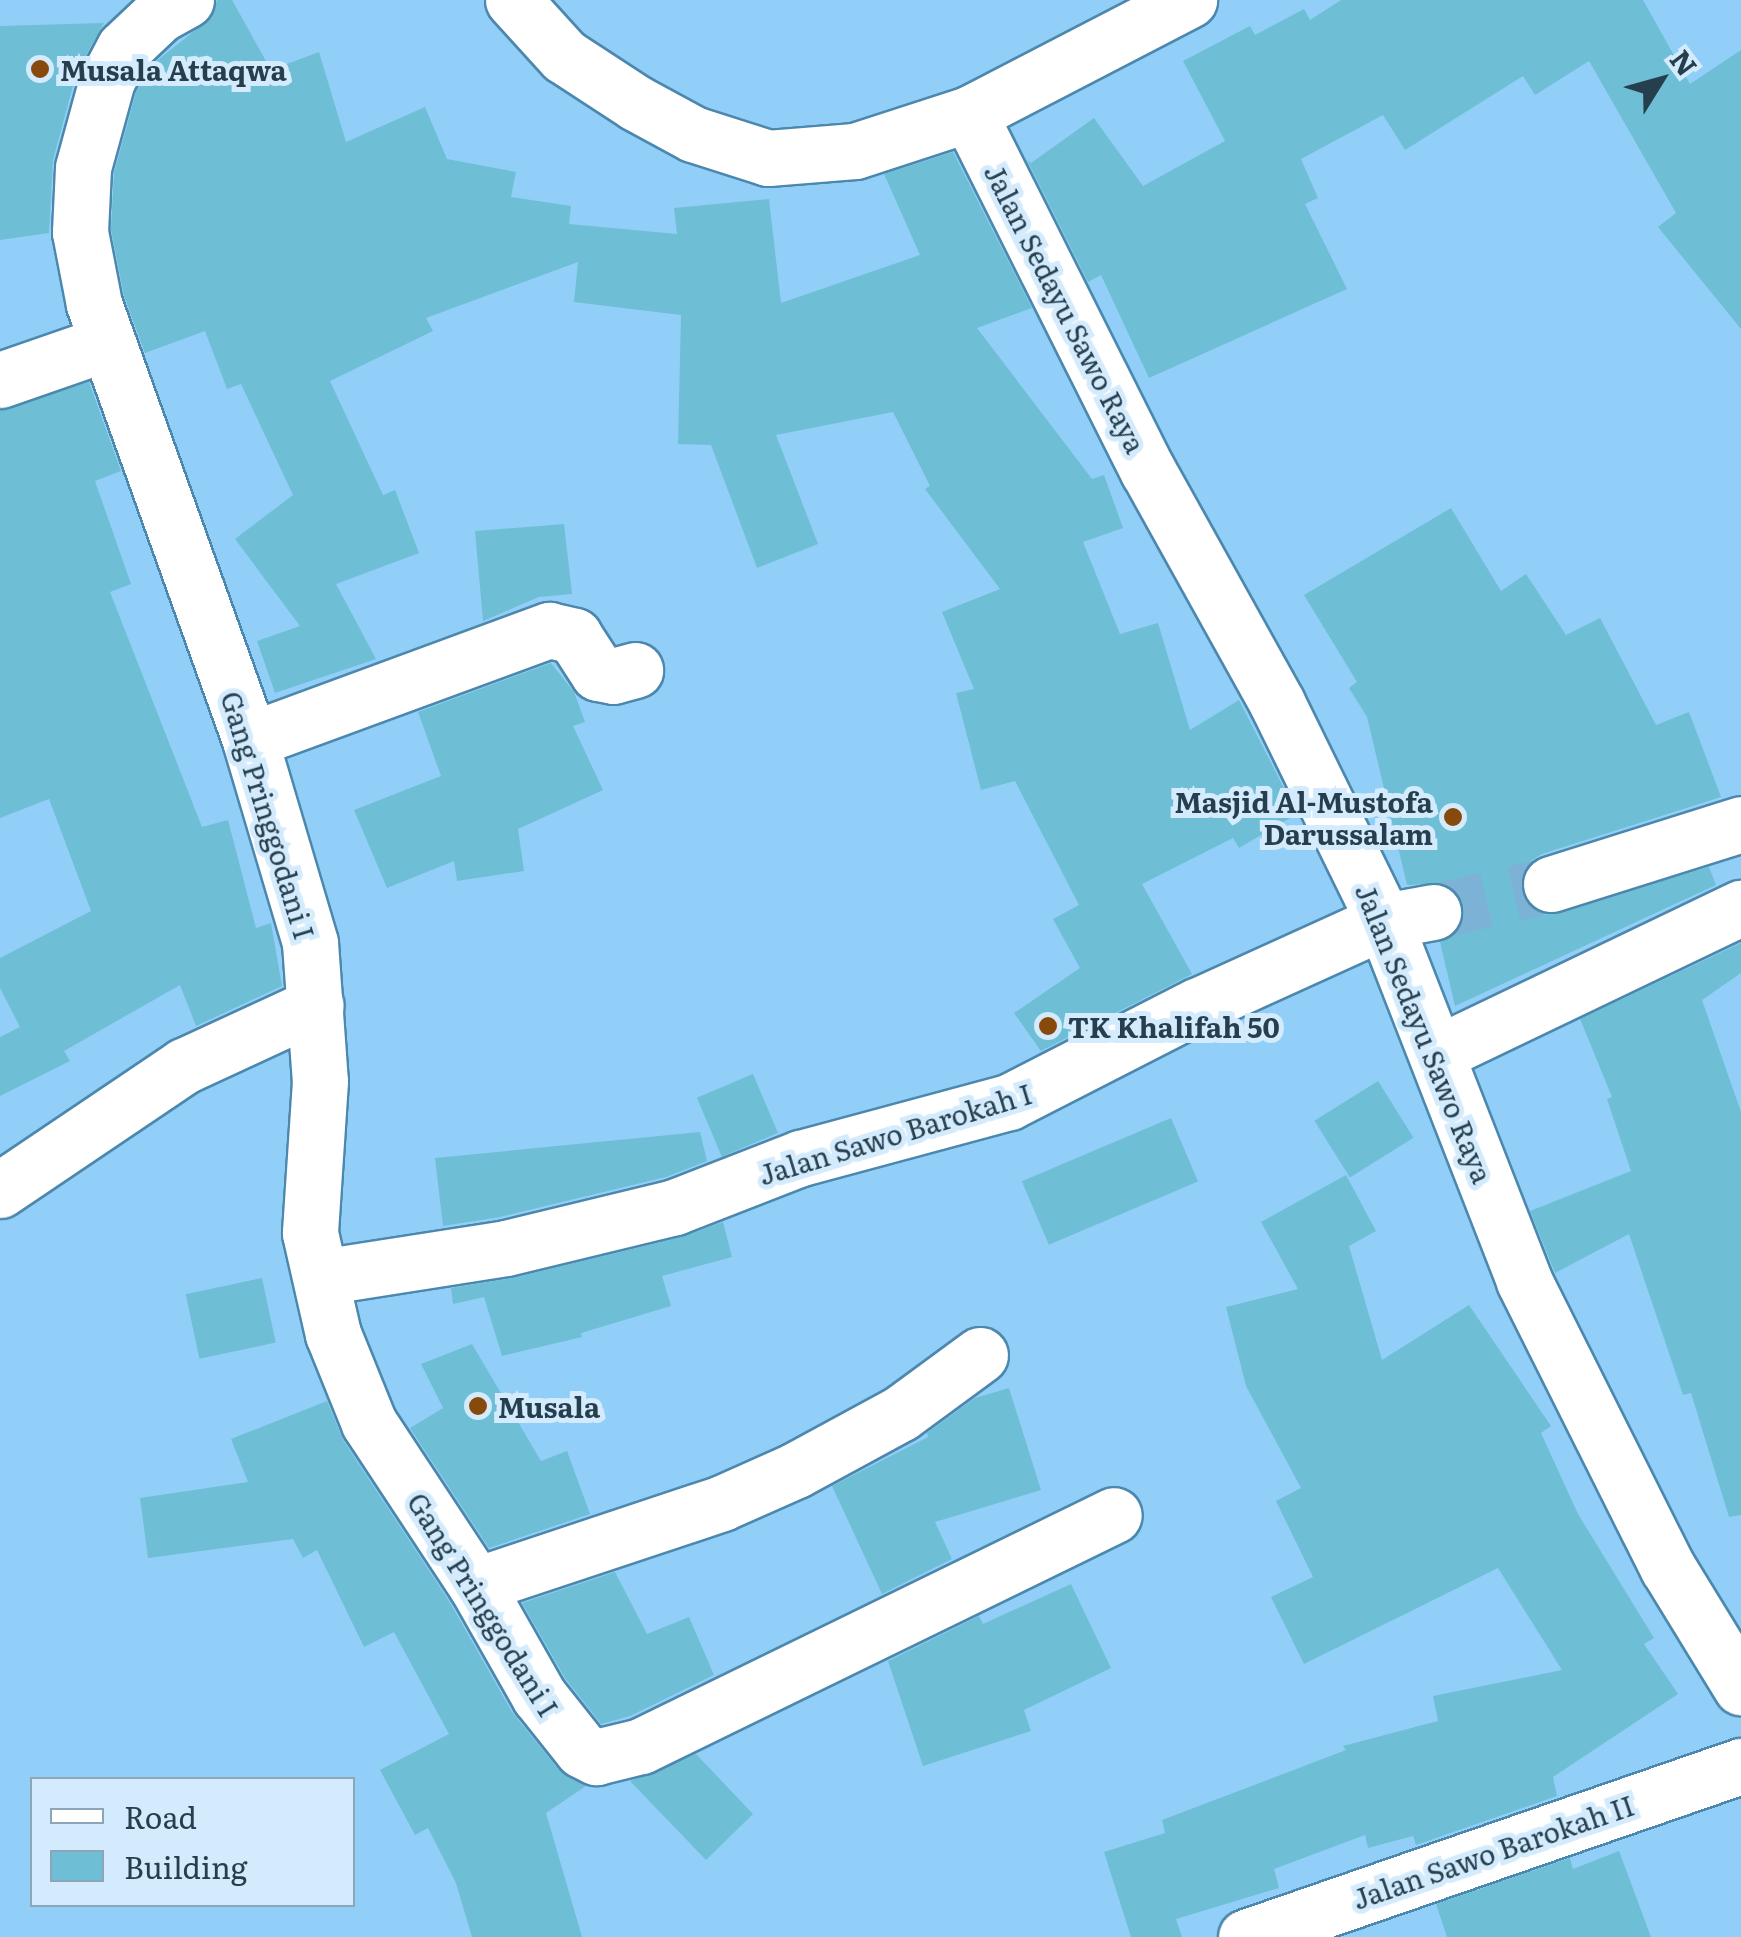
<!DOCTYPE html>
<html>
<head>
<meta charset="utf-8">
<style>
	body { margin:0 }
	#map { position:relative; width:1741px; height:1937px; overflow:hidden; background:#92cff8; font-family:Literata,serif }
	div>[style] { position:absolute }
	.building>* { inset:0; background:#6ebed5; transform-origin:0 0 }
	.minor-tunnel>* { height:55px; margin-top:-27.5px; transform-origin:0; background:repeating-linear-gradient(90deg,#7cb2d6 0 55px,transparent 0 83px) }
	.roads { filter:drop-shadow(2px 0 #4c88ad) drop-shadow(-2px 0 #4c88ad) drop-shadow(0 2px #4c88ad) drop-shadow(0 -2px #4c88ad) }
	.minor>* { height:55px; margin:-27.5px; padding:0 27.5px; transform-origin:27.5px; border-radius:27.5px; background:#fff }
	.major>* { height:55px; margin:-27.5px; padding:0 27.5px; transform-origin:27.5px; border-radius:27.5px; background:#fff }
	.dots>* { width:28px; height:28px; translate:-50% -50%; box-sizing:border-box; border:5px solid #d3ebfc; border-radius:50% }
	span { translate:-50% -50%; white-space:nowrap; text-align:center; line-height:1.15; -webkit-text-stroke:10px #d3ebfc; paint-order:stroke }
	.poi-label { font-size:28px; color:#253f4f; font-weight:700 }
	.left { translate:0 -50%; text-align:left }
	.right { translate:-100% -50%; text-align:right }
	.street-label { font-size:28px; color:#253f4f }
	.legend { position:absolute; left:30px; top:1777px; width:325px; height:130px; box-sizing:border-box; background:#d3ebfc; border:2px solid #8da6b7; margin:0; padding:12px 18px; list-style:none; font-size:30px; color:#253f4f }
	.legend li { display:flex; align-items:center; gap:20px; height:50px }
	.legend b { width:50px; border:2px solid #8da6b7 }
	.north { position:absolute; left:1611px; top:30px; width:100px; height:100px; -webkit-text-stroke:8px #d3ebfc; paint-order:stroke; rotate:53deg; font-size:28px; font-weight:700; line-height:40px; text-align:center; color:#253f4f }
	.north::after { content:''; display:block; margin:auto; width:35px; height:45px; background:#253f4f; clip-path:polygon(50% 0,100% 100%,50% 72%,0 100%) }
</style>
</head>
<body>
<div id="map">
	<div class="building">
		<div style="clip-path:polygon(217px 0,232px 0,271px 70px,319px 52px,346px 142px,425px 107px,447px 159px,516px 172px,511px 197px,571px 206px,569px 224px,677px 234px,674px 208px,769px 199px,781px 303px,920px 255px,884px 174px,953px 152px,1032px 308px,977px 328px,1092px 479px,1104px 475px,1123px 528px,1083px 542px,1120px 634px,1158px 623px,1190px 730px,1239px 700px,1297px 814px,1239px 848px,1233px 838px,1142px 884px,1192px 974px,1041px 1051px,1014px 1013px,1080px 968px,1053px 919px,1079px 905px,1015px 781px,981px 790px,956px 693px,974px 689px,942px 612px,1000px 589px,925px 489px,930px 486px,893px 412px,776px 435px,818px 544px,757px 568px,711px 445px,678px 444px,681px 315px,574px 302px,578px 262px,426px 318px,433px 331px,330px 381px,383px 495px,395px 490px,419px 553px,336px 584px,376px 659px,275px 693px,257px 641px,300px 626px,235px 539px,293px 495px,241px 384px,227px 389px,205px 331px,145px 353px,124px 296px,111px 230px,114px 173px,136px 92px,149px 67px,212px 17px)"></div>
		<div style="clip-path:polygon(1341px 0,1643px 0,1690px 84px,1741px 50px,1741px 329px,1658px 227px,1676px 213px,1589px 61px,1535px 95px,1523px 76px,1405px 150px,1383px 115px,1301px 159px,1318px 198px,1305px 204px,1347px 289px,1149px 378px,1101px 275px,1088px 282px,1027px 160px,1031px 163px,1094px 118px,1143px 186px,1225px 141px,1183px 61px,1250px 26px,1255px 35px,1304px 9px,1310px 20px)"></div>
		<div style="clip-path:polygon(104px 23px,77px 71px,53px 160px,49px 233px,0 240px,0 26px)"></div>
		<div style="clip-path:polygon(89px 382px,121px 471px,95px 481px,131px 584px,110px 592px,202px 827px,228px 820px,256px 928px,271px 923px,282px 986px,196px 1026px,180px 985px,64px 1051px,70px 1061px,0 1096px,0 1037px,20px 1027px,0 988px,0 958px,91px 911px,49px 799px,0 818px,0 410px)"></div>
		<div style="clip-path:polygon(1451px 508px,1501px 591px,1526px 574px,1566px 635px,1600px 618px,1656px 725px,1689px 712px,1721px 797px,1542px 854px,1529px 862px,1521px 876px,1521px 892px,1529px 906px,1545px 915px,1709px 867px,1716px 885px,1455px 1006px,1440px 942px,1454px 935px,1462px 923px,1463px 905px,1456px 891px,1444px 883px,1407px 885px,1367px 717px,1349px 688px,1357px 682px,1304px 595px)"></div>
		<div style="clip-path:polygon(564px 524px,572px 594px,539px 597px,483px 621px,475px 531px)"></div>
		<div style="clip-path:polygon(551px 663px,574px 692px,585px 722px,573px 726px,603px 790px,518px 829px,524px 871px,457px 881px,454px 861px,387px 888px,354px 810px,441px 776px,418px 712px)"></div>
		<div style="clip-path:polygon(1741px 943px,1741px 973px,1702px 1000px,1741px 1112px,1741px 1515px,1729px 1517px,1691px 1393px,1683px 1395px,1629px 1234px,1555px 1273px,1530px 1211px,1631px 1171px,1607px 1099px,1612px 1097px,1580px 1019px)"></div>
		<div style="left:753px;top:1074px;width:64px;height:61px;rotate:67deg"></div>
		<div style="left:1378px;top:1081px;width:67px;height:75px;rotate:58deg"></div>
		<div style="left:1171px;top:1118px;width:69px;height:162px;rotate:67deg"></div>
		<div style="clip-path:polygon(700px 1132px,707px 1161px,666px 1177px,500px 1217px,443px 1226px,435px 1158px)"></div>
		<div style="clip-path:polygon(1346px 1175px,1376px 1231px,1349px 1246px,1382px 1360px,1469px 1305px,1551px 1426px,1541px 1433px,1578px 1514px,1654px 1638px,1644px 1644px,1678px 1694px,1553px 1777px,1557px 1796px,1416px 1845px,1413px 1836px,1368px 1848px,1365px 1835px,1274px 1869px,1279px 1888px,1176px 1919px,1182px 1937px,1131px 1937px,1104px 1852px,1165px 1833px,1162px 1820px,1346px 1750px,1343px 1746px,1438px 1721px,1433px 1696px,1562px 1670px,1498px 1568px,1304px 1664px,1271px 1597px,1313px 1577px,1276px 1501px,1301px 1488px,1246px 1386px,1226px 1307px,1298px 1289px,1261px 1222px)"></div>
		<div style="clip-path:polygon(723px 1222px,732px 1257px,662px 1276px,671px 1306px,581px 1333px,582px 1337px,502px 1356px,484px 1297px,453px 1304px,451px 1288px,513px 1278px,682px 1237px)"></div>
		<div style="left:262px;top:1278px;width:66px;height:78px;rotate:78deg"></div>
		<div style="clip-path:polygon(472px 1344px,541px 1461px,567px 1451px,590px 1514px,489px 1548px,410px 1428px,443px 1408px,421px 1364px)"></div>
		<div style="clip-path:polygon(1009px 1388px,1041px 1490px,935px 1522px,952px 1559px,882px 1594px,832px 1486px,928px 1437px,927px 1433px,975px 1398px)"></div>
		<div style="clip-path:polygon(327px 1401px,343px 1440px,449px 1601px,512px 1712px,558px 1769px,586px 1786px,546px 1813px,582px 1937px,472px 1937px,456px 1883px,428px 1828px,415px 1835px,380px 1770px,449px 1734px,394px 1632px,364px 1647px,317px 1550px,303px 1558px,293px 1539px,148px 1558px,140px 1498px,248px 1482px,231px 1439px)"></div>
		<div style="clip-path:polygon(615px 1572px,647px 1634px,689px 1617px,714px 1675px,630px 1716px,601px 1724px,565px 1678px,522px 1603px)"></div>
		<div style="clip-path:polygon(1071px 1584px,1111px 1668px,1024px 1710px,1031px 1731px,923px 1766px,888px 1661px,979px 1616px,983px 1624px)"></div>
		<div style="clip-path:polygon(696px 1754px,753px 1814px,706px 1860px,630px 1781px)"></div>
		<div style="clip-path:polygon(1619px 1851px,1651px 1937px,1447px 1937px,1436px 1904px,1570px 1858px,1573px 1869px)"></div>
	</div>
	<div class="minor-tunnel">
		<div style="left:1433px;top:912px;width:121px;rotate:-13.3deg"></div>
	</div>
	<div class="roads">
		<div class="minor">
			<div style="left:186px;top:0;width:31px;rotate:151deg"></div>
			<div style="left:159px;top:15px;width:48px;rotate:136.7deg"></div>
			<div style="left:124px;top:48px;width:36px;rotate:118deg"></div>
			<div style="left:107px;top:80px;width:91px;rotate:105.3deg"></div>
			<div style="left:83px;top:168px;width:64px;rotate:92.7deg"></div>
			<div style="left:80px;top:232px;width:73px;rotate:79deg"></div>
			<div style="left:94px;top:304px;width:463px;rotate:70.3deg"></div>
			<div style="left:250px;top:740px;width:212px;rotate:73.5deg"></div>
			<div style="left:310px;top:943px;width:138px;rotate:85.9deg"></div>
			<div style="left:320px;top:1081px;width:152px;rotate:93.8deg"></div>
			<div style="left:310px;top:1233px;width:104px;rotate:77.2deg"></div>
			<div style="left:333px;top:1334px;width:96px;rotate:68deg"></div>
			<div style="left:369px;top:1423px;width:194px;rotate:56.6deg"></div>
			<div style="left:476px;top:1585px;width:128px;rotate:60.4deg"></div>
			<div style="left:539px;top:1696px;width:69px;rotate:51.5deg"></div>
			<div style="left:582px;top:1750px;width:16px;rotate:27deg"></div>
			<div style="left:596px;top:1757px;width:46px;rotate:-13.7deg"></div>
			<div style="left:641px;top:1746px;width:526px;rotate:-26.03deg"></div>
			<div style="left:969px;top:114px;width:399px;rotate:63.4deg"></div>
			<div style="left:1148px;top:471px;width:265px;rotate:60.9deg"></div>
			<div style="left:1277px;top:703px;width:243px;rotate:63.9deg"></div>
			<div style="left:1384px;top:921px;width:386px;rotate:68.7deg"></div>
			<div style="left:1524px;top:1281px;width:321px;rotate:63.4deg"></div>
			<div style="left:1668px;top:1568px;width:140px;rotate:58.5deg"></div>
			<div style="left:0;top:380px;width:113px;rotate:-19.1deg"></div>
			<div style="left:250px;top:740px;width:319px;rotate:-20.2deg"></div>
			<div style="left:549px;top:630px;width:26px;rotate:13deg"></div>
			<div style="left:574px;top:636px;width:44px;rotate:57deg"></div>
			<div style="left:598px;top:673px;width:15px;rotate:11deg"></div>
			<div style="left:613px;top:676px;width:23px;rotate:-15deg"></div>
			<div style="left:1551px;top:884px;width:199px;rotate:-17.5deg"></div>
			<div style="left:1438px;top:1053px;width:336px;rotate:-25.6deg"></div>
			<div style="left:0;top:1190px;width:222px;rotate:-34deg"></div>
			<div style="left:184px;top:1066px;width:145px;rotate:-24.8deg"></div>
			<div style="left:321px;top:1277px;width:187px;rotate:-8.9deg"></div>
			<div style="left:506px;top:1248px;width:174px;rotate:-13.6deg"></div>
			<div style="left:675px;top:1207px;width:135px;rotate:-21.3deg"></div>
			<div style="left:801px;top:1158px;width:215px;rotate:-15.1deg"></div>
			<div style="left:1009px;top:1102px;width:211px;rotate:-27.1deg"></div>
			<div style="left:1197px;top:1006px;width:205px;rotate:-24.4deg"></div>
			<div style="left:1384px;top:921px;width:50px;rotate:-10.4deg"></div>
			<div style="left:476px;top:1585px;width:259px;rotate:-18.4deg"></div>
			<div style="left:722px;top:1503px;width:81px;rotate:-24deg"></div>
			<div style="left:796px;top:1470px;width:119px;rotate:-28.5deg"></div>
			<div style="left:901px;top:1413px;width:98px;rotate:-36.3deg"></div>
			<div style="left:1246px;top:1937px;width:524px;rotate:-19.06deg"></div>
		</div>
		<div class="major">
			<div style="left:513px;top:0;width:76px;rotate:47.7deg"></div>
			<div style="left:564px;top:56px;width:86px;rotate:33.1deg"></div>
			<div style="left:636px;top:103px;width:65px;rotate:28.5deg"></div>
			<div style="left:693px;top:134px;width:79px;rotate:17.7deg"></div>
			<div style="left:768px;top:158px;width:87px;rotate:-4.6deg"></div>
			<div style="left:855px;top:151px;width:120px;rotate:-18deg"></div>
			<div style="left:969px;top:114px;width:248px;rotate:-27.4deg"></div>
		</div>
	</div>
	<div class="dots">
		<div style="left:40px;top:69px;background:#884a0c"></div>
		<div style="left:1453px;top:817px;background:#884a0c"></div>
		<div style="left:1048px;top:1026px;background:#884a0c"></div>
		<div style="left:478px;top:1406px;background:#884a0c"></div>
	</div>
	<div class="poi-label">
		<span class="left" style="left:60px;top:69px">Musala Attaqwa</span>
		<span class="right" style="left:1433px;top:817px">Masjid Al-Mustofa<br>Darussalam</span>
		<span class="left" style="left:1068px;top:1026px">TK Khalifah 50</span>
		<span class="left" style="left:498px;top:1406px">Musala</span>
	</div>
	<div class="street-label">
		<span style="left:1066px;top:308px;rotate:63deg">Jalan Sedayu Sawo Raya</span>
		<span style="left:269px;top:815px;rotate:73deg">Gang Pringgodani I</span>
		<span style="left:1425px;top:1033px;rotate:68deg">Jalan Sedayu Sawo Raya</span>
		<span style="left:895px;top:1133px;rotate:-17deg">Jalan Sawo Barokah I</span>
		<span style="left:484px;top:1604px;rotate:58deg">Gang Pringgodani I</span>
		<span style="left:1493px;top:1851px;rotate:-19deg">Jalan Sawo Barokah II</span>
	</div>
	<ul class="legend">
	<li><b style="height:12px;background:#fff"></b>Road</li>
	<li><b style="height:28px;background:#6ebed5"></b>Building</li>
	</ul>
	<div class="north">N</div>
</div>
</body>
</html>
